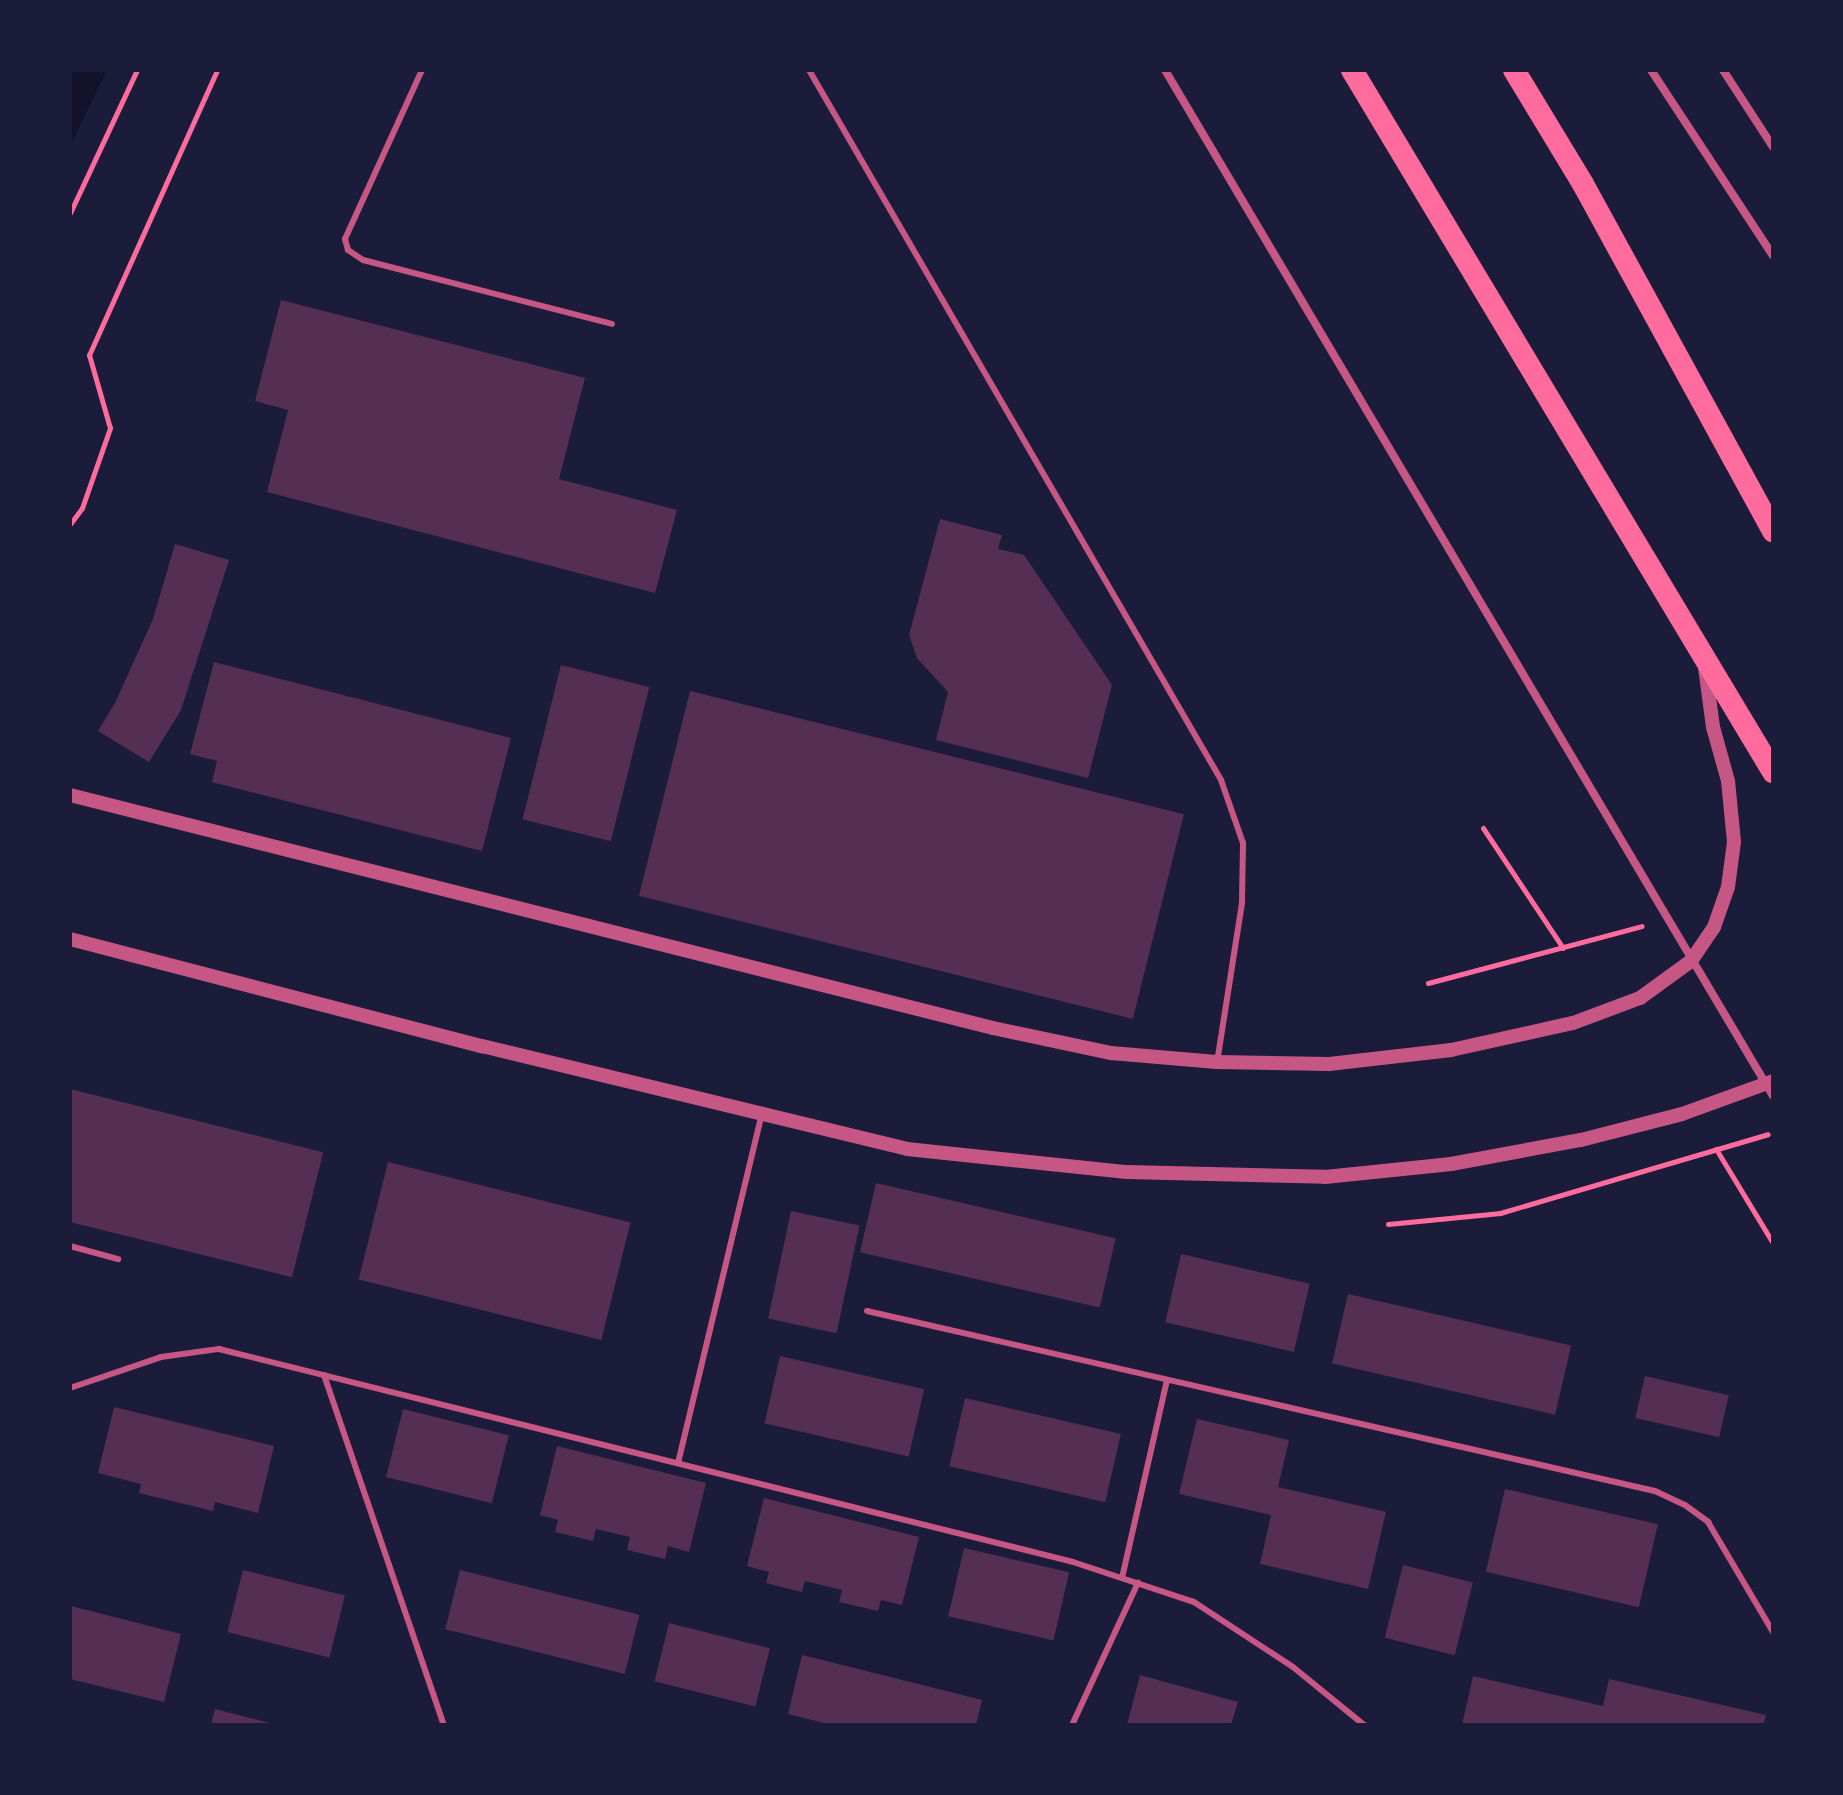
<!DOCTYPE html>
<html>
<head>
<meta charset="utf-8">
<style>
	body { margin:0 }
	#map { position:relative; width:1843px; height:1795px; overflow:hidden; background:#1b1b3a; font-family:"Roboto Condensed",sans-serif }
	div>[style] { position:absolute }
	.water>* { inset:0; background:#12122b }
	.building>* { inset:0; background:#542f53; transform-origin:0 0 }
	.path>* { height:5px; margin:-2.5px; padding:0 2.5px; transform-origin:2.5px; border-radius:2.5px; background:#ff6b9d }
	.service>* { height:6px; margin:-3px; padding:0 3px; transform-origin:3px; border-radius:3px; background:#c65784 }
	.minor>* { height:8px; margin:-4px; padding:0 4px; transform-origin:4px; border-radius:4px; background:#c65784 }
	.tertiary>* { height:14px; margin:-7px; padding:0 7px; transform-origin:7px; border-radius:7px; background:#c65784 }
	.trunk>* { height:22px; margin:-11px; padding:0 11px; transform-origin:11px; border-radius:11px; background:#ff6b9d }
	span { translate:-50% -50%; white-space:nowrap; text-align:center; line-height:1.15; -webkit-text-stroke:8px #1b1b3a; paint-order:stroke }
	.frame { position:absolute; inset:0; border:72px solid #1b1b3a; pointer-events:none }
</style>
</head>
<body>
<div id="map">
	<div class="water">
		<div style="clip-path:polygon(70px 70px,107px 70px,70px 146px)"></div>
	</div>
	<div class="building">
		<div style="clip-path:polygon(281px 300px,585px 378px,559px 479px,677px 510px,655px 593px,267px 492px,288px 410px,255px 401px)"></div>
		<div style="clip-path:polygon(940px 519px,1002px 535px,998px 549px,1024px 555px,1112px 685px,1088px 778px,936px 740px,948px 692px,917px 658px,909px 635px)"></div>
		<div style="clip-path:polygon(175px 544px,229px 560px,181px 710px,149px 762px,98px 731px,115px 703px,153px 619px)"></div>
		<div style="clip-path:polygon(214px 662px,511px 738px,482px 851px,212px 782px,217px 761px,190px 754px)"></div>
		<div style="left:561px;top:665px;width:91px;height:159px;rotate:14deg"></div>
		<div style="left:690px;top:691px;width:509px;height:211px;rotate:14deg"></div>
		<div style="left:70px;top:1089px;width:261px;height:129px;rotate:14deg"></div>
		<div style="left:388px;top:1162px;width:250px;height:121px;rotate:14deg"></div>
		<div style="left:876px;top:1183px;width:246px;height:71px;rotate:13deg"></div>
		<div style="left:791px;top:1211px;width:70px;height:110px;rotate:12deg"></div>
		<div style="left:1181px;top:1254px;width:132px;height:70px;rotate:13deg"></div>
		<div style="left:1348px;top:1294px;width:229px;height:71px;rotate:13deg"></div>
		<div style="left:780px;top:1356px;width:148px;height:69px;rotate:13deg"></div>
		<div style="left:1645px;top:1376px;width:86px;height:43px;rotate:13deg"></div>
		<div style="left:965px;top:1398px;width:160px;height:70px;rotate:13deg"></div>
		<div style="clip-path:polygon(114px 1407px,274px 1446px,258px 1513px,215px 1502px,213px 1511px,139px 1493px,141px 1484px,98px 1473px)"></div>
		<div style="left:403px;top:1409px;width:109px;height:70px;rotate:14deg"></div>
		<div style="clip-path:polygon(1197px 1419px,1289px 1440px,1278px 1487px,1386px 1512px,1368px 1589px,1260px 1564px,1271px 1515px,1179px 1494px)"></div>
		<div style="clip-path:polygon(557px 1446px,706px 1483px,689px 1552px,668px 1546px,665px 1559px,627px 1550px,630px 1537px,596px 1529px,593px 1541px,555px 1532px,558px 1520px,540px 1515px)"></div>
		<div style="left:1505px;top:1489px;width:157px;height:85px;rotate:13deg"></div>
		<div style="clip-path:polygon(764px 1498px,919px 1537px,902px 1605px,881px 1600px,878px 1611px,839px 1602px,842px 1590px,805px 1581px,802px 1592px,766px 1583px,769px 1572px,747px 1566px)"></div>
		<div style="left:964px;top:1548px;width:108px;height:70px;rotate:13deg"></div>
		<div style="left:1403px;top:1565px;width:72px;height:75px;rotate:14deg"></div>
		<div style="left:243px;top:1570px;width:105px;height:64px;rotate:14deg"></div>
		<div style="left:460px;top:1570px;width:185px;height:61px;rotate:14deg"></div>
		<div style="clip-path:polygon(71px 1606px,181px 1634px,164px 1702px,70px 1679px)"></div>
		<div style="left:669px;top:1623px;width:104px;height:60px;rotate:14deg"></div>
		<div style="clip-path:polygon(802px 1655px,982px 1700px,976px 1725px,832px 1725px,788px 1714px)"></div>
		<div style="clip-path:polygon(1140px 1675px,1238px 1702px,1231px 1725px,1127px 1725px)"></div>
		<div style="clip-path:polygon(1473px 1676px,1603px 1706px,1609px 1679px,1766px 1715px,1763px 1725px,1462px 1725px)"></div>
		<div style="clip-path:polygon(215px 1709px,274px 1724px,274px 1725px,211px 1725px)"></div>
	</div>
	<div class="path">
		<div style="left:70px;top:213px;width:158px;rotate:-64.9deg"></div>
		<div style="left:70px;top:524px;width:20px;rotate:-53deg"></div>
		<div style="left:82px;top:508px;width:85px;rotate:-70.7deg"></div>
		<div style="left:110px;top:428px;width:76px;rotate:-106deg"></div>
		<div style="left:89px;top:355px;width:312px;rotate:-65.8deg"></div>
		<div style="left:1483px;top:828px;width:144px;rotate:56.3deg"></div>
		<div style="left:1428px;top:983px;width:221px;rotate:-14.9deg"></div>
		<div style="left:1716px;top:1149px;width:110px;rotate:58.8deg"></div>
		<div style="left:1388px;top:1224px;width:113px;rotate:-5.6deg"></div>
		<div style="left:1500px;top:1213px;width:279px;rotate:-16.4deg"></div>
	</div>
	<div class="service">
		<div style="left:422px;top:70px;width:186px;rotate:114.5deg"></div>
		<div style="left:345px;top:239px;width:11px;rotate:75deg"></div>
		<div style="left:348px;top:250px;width:18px;rotate:34deg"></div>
		<div style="left:363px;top:260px;width:257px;rotate:14.4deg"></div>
		<div style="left:809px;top:70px;width:821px;rotate:59.87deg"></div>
		<div style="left:1221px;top:780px;width:67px;rotate:70.8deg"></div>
		<div style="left:1243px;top:843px;width:60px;rotate:91deg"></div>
		<div style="left:1242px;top:903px;width:161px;rotate:98.9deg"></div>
		<div style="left:70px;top:1246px;width:50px;rotate:15.2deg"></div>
		<div style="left:867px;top:1311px;width:808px;rotate:12.87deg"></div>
		<div style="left:1655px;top:1491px;width:33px;rotate:25deg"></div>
		<div style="left:1685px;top:1505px;width:29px;rotate:36deg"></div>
		<div style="left:1708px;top:1522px;width:128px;rotate:59.4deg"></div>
		<div style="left:324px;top:1375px;width:370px;rotate:71.1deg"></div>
		<div style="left:70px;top:1388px;width:96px;rotate:-18.8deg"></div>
		<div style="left:161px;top:1357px;width:59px;rotate:-7.9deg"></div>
		<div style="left:219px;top:1349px;width:880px;rotate:14deg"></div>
		<div style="left:1073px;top:1562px;width:127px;rotate:18.3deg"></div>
		<div style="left:1194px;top:1602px;width:118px;rotate:33.3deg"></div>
		<div style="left:1293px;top:1667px;width:92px;rotate:39.2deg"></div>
		<div style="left:678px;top:1463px;width:359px;rotate:-76.5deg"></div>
		<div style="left:1122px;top:1578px;width:203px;rotate:-77.2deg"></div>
		<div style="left:1072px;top:1725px;width:157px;rotate:-65.1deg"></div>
	</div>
	<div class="minor">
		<div style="left:1165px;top:70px;width:1193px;rotate:59.35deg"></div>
		<div style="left:1651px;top:70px;width:222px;rotate:56.7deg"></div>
		<div style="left:1723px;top:70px;width:92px;rotate:57deg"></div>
	</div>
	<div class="tertiary">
		<div style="left:70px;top:795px;width:952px;rotate:14.17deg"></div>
		<div style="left:993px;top:1028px;width:121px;rotate:12deg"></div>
		<div style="left:1111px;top:1053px;width:106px;rotate:4.9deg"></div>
		<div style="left:1217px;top:1062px;width:112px;rotate:1deg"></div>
		<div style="left:1329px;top:1064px;width:123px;rotate:-6.5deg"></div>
		<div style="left:1451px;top:1050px;width:125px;rotate:-12.5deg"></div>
		<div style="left:1573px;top:1023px;width:72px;rotate:-20.5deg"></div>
		<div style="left:1640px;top:998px;width:63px;rotate:-36deg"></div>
		<div style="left:1691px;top:961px;width:41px;rotate:-55.9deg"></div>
		<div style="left:1714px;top:927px;width:42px;rotate:-70.7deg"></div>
		<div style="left:1728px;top:887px;width:45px;rotate:-82.4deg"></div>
		<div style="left:1734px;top:842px;width:61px;rotate:-95.6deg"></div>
		<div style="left:1728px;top:781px;width:56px;rotate:-105.5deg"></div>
		<div style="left:1713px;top:727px;width:60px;rotate:-97.7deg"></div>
		<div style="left:70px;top:939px;width:426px;rotate:14.6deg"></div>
		<div style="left:482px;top:1046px;width:437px;rotate:13.6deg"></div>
		<div style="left:907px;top:1149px;width:221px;rotate:6deg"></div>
		<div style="left:1127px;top:1172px;width:198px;rotate:1.4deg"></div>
		<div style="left:1325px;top:1177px;width:127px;rotate:-5.9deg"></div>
		<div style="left:1451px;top:1164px;width:132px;rotate:-10.5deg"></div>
		<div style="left:1581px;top:1140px;width:104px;rotate:-14.4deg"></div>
		<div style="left:1682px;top:1114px;width:97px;rotate:-19.9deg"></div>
	</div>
	<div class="trunk">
		<div style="left:1352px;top:70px;width:819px;rotate:59.05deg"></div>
		<div style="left:1514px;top:70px;width:133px;rotate:58.8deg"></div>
		<div style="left:1583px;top:184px;width:396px;rotate:61.3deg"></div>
	</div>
	<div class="frame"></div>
</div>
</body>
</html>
